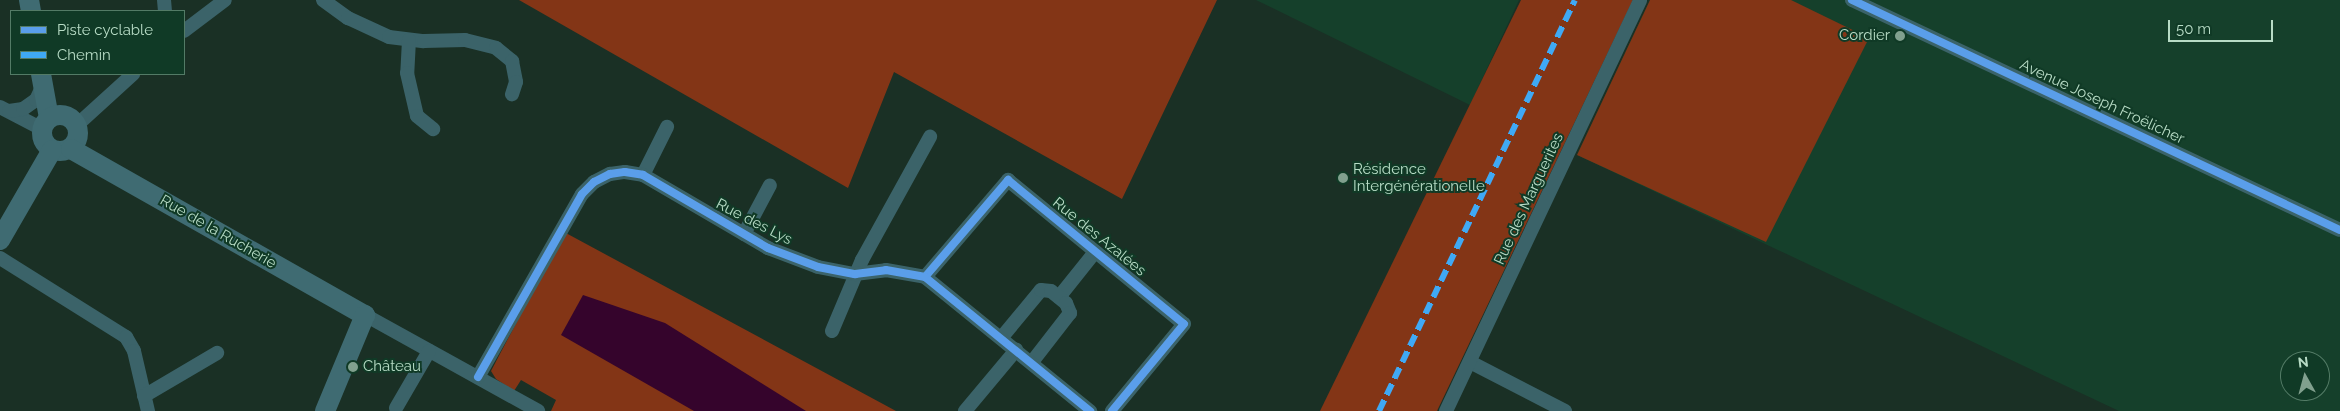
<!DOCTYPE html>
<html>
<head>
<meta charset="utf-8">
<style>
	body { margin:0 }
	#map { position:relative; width:2340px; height:411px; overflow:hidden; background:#1a3025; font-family:Raleway,sans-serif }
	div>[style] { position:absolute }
	.built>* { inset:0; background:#15402b }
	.green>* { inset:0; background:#833516 }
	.water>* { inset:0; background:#35042c }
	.minor>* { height:14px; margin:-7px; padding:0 7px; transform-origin:7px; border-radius:7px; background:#3b6369 }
	.secondary>* { height:20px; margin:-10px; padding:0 10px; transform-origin:10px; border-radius:10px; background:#3f6b72 }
	.secondary>.ring { margin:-10px; padding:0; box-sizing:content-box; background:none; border:20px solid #3f6b72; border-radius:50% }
	.quiet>* { height:6px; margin-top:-3px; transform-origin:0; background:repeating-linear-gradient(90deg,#3fa9f5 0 12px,transparent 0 18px) }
	.cycleway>* { height:8px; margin:-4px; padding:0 4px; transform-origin:4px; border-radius:4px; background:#5a9eea }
	.dots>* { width:14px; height:14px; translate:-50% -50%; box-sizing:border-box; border:2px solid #103a26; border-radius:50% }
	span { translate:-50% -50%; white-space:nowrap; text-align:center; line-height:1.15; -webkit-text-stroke:4px #103a26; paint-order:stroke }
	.poi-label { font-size:15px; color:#b8dcc6 }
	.right { translate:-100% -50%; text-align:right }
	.left { translate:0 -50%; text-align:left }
	.street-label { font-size:15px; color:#b8dcc6 }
	.legend { position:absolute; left:10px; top:10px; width:175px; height:65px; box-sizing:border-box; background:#103a26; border:1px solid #537b66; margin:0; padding:6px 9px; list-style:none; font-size:15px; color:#b8dcc6 }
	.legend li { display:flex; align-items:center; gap:10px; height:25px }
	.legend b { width:25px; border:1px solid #537b66 }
	.north { position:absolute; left:2280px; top:351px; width:50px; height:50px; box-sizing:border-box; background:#103a26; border:1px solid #537b66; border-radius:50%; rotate:353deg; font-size:14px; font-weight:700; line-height:20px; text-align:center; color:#b8dcc6 }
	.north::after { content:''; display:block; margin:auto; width:18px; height:22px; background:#81a08e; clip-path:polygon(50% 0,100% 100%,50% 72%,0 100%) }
	.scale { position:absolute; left:2168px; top:20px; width:105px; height:22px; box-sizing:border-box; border:2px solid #b8dcc6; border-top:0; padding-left:6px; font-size:15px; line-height:18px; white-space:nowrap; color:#b8dcc6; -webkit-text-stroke:4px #103a26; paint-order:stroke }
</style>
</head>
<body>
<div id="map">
	<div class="built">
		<div style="clip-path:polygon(1256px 0,1519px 0,1470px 105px)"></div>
		<div style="clip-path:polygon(evenodd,1650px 0,2340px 0,2340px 411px,2119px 411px,1577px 155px,1650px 0,2290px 361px,2320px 361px,2320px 391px,2290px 391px,2290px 361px)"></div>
	</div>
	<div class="green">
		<div style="clip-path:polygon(519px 0,1217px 0,1122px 199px,894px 72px,848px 188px)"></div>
		<div style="clip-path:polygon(1521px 0,1633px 0,1437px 411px,1320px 411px)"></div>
		<div style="clip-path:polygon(1650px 0,1791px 0,1869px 38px,1766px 242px,1577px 155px)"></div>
		<div style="clip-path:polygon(564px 232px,896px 411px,551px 411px,556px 400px,521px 380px,514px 391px,496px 379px,491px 371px)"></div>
	</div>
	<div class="water">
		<div style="clip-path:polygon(583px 295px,665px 323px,806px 411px,694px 411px,561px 335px)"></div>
	</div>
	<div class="minor">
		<div style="left:164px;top:0;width:11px;rotate:85deg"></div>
		<div style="left:323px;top:0;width:31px;rotate:36deg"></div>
		<div style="left:348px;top:18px;width:45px;rotate:24.9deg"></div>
		<div style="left:389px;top:37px;width:35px;rotate:7deg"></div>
		<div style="left:424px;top:41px;width:41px;rotate:-1.4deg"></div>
		<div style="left:465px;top:40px;width:32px;rotate:14deg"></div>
		<div style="left:496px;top:48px;width:21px;rotate:39deg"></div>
		<div style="left:512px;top:61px;width:21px;rotate:79deg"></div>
		<div style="left:516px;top:82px;width:13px;rotate:108deg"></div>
		<div style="left:1852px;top:0;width:539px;rotate:25.24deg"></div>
		<div style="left:184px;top:31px;width:51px;rotate:-37.1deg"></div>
		<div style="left:409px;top:40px;width:33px;rotate:93deg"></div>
		<div style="left:407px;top:73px;width:44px;rotate:76.9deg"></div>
		<div style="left:417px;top:116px;width:21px;rotate:39deg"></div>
		<div style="left:0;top:107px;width:47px;rotate:27.6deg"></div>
		<div style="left:9px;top:111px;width:14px;rotate:-8deg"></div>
		<div style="left:23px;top:109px;width:16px;rotate:-35deg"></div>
		<div style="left:36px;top:100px;width:17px;rotate:-65deg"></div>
		<div style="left:77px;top:125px;width:76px;rotate:-42.3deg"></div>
		<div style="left:643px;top:175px;width:54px;rotate:-63.4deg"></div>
		<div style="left:744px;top:234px;width:55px;rotate:-62deg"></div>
		<div style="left:0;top:258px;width:149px;rotate:32.1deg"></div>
		<div style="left:126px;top:337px;width:16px;rotate:60deg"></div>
		<div style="left:134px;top:351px;width:62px;rotate:76.9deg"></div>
		<div style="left:925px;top:277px;width:128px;rotate:-49.4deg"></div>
		<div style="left:1008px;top:180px;width:227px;rotate:39.3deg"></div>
		<div style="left:1184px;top:324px;width:113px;rotate:129.6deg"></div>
		<div style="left:1059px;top:297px;width:58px;rotate:-51.3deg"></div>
		<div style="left:365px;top:315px;width:198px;rotate:29deg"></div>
		<div style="left:832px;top:331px;width:77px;rotate:-67.1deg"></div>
		<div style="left:862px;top:260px;width:141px;rotate:-61.1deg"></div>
		<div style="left:1002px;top:337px;width:61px;rotate:-50.3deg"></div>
		<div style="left:1041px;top:290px;width:10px;rotate:6deg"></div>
		<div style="left:1051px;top:291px;width:19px;rotate:39deg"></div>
		<div style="left:1066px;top:303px;width:11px;rotate:68deg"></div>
		<div style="left:1070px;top:313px;width:62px;rotate:127.8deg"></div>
		<div style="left:1470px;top:362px;width:107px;rotate:27.3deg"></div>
		<div style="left:478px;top:377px;width:210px;rotate:-60.4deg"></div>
		<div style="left:582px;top:194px;width:17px;rotate:-45deg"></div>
		<div style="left:594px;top:182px;width:18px;rotate:-27deg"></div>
		<div style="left:610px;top:174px;width:15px;rotate:-8deg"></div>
		<div style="left:625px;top:172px;width:18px;rotate:9deg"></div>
		<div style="left:643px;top:175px;width:145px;rotate:30.3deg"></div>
		<div style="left:768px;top:248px;width:53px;rotate:20.8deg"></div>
		<div style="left:818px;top:267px;width:38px;rotate:11deg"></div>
		<div style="left:855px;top:274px;width:31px;rotate:-7deg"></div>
		<div style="left:886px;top:270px;width:40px;rotate:10deg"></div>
		<div style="left:925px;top:277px;width:213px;rotate:39.1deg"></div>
		<div style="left:144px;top:396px;width:85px;rotate:-30.5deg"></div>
		<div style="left:396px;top:408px;width:66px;rotate:-59.9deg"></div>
		<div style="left:965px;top:411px;width:80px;rotate:-50.1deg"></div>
		<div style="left:1446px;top:411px;width:454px;rotate:-64.7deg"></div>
	</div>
	<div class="secondary">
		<div style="left:29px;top:0;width:11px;rotate:80deg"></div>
		<div style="left:41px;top:74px;width:45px;rotate:79.7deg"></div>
		<div class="ring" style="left:42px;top:115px;width:16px;height:16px"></div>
		<div style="left:71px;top:149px;width:338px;rotate:29.5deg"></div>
		<div style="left:365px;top:315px;width:104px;rotate:112.6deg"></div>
		<div style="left:0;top:240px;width:104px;rotate:-60deg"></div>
	</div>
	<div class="quiet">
		<div style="left:1379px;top:411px;width:455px;rotate:-64.5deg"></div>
	</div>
	<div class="cycleway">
		<div style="left:1852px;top:0;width:539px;rotate:25.24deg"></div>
		<div style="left:925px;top:277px;width:128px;rotate:-49.4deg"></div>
		<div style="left:1008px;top:180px;width:227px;rotate:39.3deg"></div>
		<div style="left:1184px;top:324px;width:113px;rotate:129.6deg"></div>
		<div style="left:478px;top:377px;width:210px;rotate:-60.4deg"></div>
		<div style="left:582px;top:194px;width:17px;rotate:-45deg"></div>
		<div style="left:594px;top:182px;width:18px;rotate:-27deg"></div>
		<div style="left:610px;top:174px;width:15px;rotate:-8deg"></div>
		<div style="left:625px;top:172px;width:18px;rotate:9deg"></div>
		<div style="left:643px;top:175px;width:145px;rotate:30.3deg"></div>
		<div style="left:768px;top:248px;width:53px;rotate:20.8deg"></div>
		<div style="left:818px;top:267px;width:38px;rotate:11deg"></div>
		<div style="left:855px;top:274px;width:31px;rotate:-7deg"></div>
		<div style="left:886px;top:270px;width:40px;rotate:10deg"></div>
		<div style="left:925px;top:277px;width:213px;rotate:39.1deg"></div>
	</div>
	<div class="dots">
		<div style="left:1900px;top:36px;background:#81a08e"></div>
		<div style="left:1343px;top:178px;background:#81a08e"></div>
		<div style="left:353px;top:367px;background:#81a08e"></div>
	</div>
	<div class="poi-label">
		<span class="right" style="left:1890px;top:36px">Cordier</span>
		<span class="left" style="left:1353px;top:178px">Résidence<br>Intergénérationelle</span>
		<span class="left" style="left:363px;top:367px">Château</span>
	</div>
	<div class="street-label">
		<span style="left:2102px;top:102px;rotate:25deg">Avenue Joseph Froëlicher</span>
		<span style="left:1529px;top:199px;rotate:-65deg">Rue des Marguerites</span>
		<span style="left:754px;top:222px;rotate:27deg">Rue des Lys</span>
		<span style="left:218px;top:232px;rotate:30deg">Rue de la Rucherie</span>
		<span style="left:1099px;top:237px;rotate:39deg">Rue des Azalées</span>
	</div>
	<ul class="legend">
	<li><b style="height:6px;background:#5a9eea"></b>Piste cyclable</li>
	<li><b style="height:6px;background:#3fa9f5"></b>Chemin</li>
	</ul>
	<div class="north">N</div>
	<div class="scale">50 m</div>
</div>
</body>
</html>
